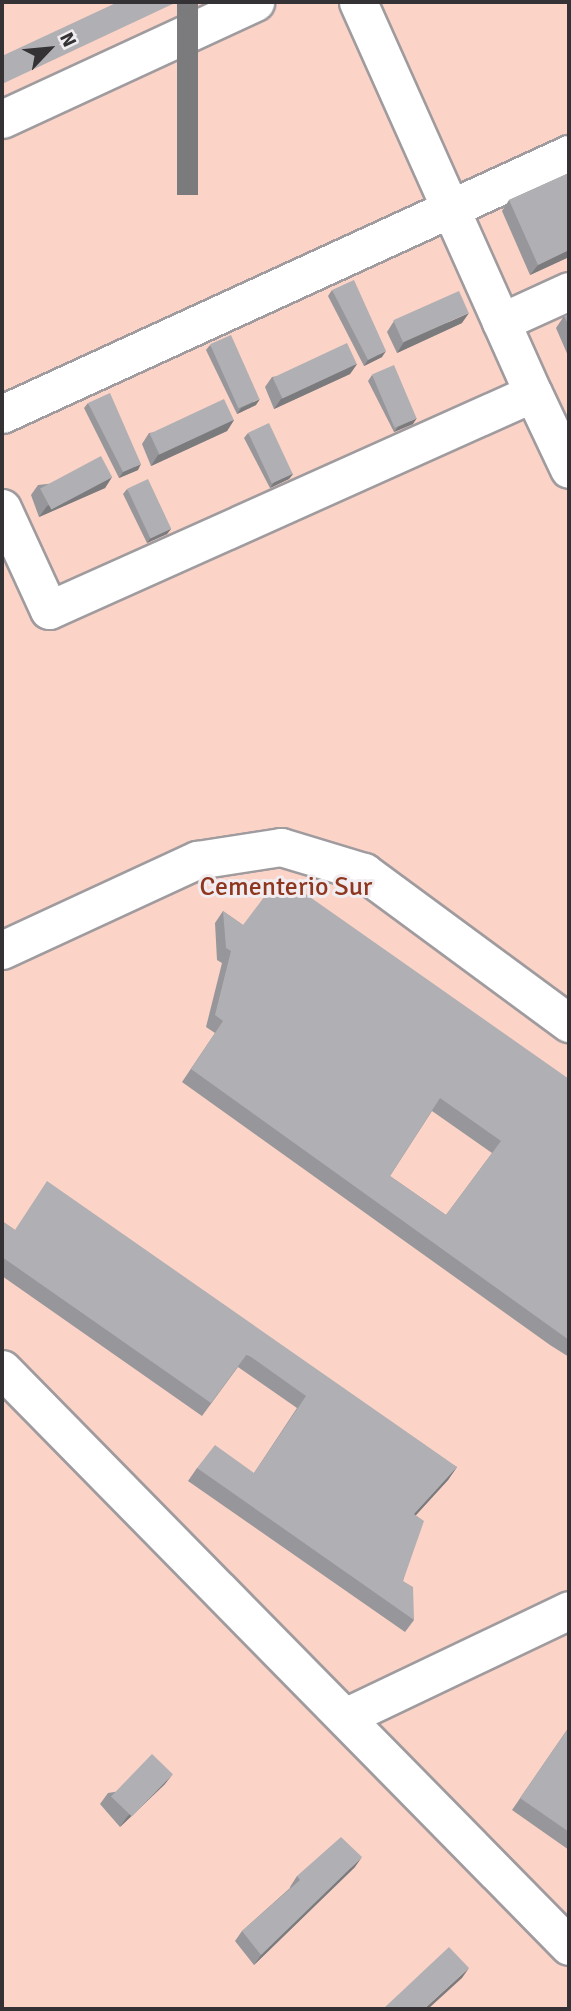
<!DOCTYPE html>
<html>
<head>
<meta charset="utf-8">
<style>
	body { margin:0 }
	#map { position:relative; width:571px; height:2011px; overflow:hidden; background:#f1ecf0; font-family:Signika,sans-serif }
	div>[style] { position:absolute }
	.green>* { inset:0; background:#fbd3c7; transform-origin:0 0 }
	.roads { filter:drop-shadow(2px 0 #9f9b9e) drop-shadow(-2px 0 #9f9b9e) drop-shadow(0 2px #9f9b9e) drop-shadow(0 -2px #9f9b9e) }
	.minor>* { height:37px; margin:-18.5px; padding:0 18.5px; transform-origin:18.5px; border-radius:18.5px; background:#fff }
	.wall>* { inset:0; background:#97969a }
	.shaded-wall>* { inset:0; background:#7b7a7d; transform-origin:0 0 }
	.building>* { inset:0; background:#b0afb3; transform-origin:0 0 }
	span { translate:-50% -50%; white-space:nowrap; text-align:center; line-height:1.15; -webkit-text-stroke:6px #f1ecf0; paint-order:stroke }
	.park-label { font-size:26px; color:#8f371e }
	.frame { position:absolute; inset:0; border:4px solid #343234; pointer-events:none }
	.north { position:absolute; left:14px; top:14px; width:70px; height:70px; -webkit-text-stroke:5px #f1ecf0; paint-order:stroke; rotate:64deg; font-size:19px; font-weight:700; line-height:28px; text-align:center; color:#343234 }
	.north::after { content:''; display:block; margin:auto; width:24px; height:32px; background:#343234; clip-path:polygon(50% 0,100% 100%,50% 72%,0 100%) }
</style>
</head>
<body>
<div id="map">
	<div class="green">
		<div style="left:2px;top:2px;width:567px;height:2007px"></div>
	</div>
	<div class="roads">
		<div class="minor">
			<div style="left:358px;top:2px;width:428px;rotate:65.9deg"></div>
			<div style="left:2px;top:119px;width:279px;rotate:-24.8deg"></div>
			<div style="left:501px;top:322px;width:75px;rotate:-24.5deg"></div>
			<div style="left:2px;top:414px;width:624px;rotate:-24.63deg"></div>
			<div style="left:2px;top:508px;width:112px;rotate:65.3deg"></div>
			<div style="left:49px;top:610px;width:530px;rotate:-24.15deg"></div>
			<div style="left:533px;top:393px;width:84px;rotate:64.7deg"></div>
			<div style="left:2px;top:950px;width:215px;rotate:-24.8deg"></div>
			<div style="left:197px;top:860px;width:85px;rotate:-8.8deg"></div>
			<div style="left:281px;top:847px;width:87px;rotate:16.8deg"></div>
			<div style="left:364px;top:872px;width:255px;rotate:36.4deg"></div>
			<div style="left:2px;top:1369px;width:809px;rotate:45.5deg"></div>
			<div style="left:345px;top:1717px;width:248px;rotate:-25.5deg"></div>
		</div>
	</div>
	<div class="wall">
		<div style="clip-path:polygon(569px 173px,569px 257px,530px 275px,502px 211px,509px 200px)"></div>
		<div style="clip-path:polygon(332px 290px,382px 357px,364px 366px,328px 296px)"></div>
		<div style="clip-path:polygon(569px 314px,569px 358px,556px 328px,564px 316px)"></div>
		<div style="clip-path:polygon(394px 321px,462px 323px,397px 353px,387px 332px)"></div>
		<div style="clip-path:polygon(210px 345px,256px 405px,237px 414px,206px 350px)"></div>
		<div style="clip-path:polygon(357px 364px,350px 374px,274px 409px,265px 387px,272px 377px)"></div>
		<div style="clip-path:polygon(372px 375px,413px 424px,394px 432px,368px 381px)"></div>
		<div style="clip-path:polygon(88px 403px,138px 470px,119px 478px,84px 408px)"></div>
		<div style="clip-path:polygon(234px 420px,227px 431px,151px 466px,142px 444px,149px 433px)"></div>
		<div style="clip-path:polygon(248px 433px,293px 474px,289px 479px,270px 488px,244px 438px)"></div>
		<div style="clip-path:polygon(112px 477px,105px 488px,39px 517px,31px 495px,38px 485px)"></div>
		<div style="clip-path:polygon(127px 489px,171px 529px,167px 534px,147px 543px,123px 494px)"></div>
		<div style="clip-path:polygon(evenodd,223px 911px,243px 925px,569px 1079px,569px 1357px,550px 1345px,182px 1082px,215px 1033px,206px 1027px,222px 963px,217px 960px,215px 923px,223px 911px,432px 1111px,492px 1153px,446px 1215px,390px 1176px,432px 1111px)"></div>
		<div style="clip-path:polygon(2px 1221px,15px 1230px,457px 1467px,448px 1480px,416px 1515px,403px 1581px,414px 1620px,405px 1632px,188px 1481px,197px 1468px,254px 1473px,297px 1408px,238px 1367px,202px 1416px,2px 1276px)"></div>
		<div style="clip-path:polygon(569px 1727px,569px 1850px,512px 1810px)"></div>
		<div style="clip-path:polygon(165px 1784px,120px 1827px,100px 1804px,108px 1793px)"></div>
		<div style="clip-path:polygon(355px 1867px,254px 1965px,235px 1941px,242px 1931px,290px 1888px,290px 1887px,297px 1876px)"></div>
	</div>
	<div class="shaded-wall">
		<div style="left:177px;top:2px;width:21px;height:193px"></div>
		<div style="clip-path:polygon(569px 250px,569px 257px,530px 275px,538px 265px)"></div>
		<div style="clip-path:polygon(469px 313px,462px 323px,397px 353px,404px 342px)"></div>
		<div style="clip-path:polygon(386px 351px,382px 357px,364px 366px,368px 360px)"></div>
		<div style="clip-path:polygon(357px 364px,350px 374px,274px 409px,281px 399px)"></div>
		<div style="clip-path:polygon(260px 399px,256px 405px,237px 414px,241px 408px)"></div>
		<div style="clip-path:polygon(417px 418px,413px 424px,394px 432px,398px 427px)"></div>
		<div style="clip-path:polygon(234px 420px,227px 431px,151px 466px,158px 455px)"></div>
		<div style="clip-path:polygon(141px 464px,138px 470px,119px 478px,123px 472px)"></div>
		<div style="clip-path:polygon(293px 474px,289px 479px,270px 488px,274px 482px)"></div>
		<div style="clip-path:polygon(112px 477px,105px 488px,39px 517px,47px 506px)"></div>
		<div style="clip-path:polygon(171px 529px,167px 534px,147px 543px,151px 537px)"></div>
		<div style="clip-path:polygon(457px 1467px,448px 1480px,406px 1526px,414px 1514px)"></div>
		<div style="clip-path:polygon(173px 1774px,165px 1784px,120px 1827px,127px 1817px)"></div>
		<div style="clip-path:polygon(362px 1857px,355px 1867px,254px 1965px,261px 1955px)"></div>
		<div style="clip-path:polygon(469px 1968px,462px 1978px,428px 2009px,424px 2009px)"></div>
	</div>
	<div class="building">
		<div style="clip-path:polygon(118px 2px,177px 2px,2px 84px,2px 56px)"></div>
		<div style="clip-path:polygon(569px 173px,569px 250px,538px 265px,509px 200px)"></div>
		<div style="clip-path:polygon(354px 280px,386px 351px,368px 360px,332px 290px)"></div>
		<div style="left:459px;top:291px;width:24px;height:72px;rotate:66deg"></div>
		<div style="clip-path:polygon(569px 314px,569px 326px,564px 316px)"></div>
		<div style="left:231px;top:335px;width:70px;height:23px;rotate:66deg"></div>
		<div style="left:347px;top:343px;width:23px;height:82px;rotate:65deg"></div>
		<div style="left:394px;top:365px;width:58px;height:24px;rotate:67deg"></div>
		<div style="clip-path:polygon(110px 393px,141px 464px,123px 472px,88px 403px)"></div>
		<div style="left:224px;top:399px;width:23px;height:82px;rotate:65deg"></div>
		<div style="left:269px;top:423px;width:56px;height:23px;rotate:65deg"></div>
		<div style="left:101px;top:456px;width:24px;height:69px;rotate:62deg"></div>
		<div style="left:148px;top:479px;width:55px;height:23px;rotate:65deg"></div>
		<div style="clip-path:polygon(evenodd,280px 876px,569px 1079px,569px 1340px,191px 1069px,223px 1021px,215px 1015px,231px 951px,226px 948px,223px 911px,243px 925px,280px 876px,440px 1098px,501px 1141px,446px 1215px,390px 1176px,440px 1098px)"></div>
		<div style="clip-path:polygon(47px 1181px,457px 1467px,414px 1514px,424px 1521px,403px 1581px,413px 1587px,414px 1620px,197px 1468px,215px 1445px,254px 1473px,306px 1396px,247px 1354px,211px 1403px,2px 1257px,2px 1221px,15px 1230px)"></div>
		<div style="clip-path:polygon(569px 1727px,569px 1832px,520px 1798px)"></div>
		<div style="left:152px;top:1754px;width:29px;height:59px;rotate:44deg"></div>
		<div style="clip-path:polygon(341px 1837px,362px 1857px,261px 1955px,242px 1931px,300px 1880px,297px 1876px)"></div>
		<div style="clip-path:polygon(449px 1947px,469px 1968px,424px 2009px,383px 2009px)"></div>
	</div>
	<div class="park-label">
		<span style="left:286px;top:888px">Cementerio Sur</span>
	</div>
	<div class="frame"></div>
	<div class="north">N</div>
</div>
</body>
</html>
